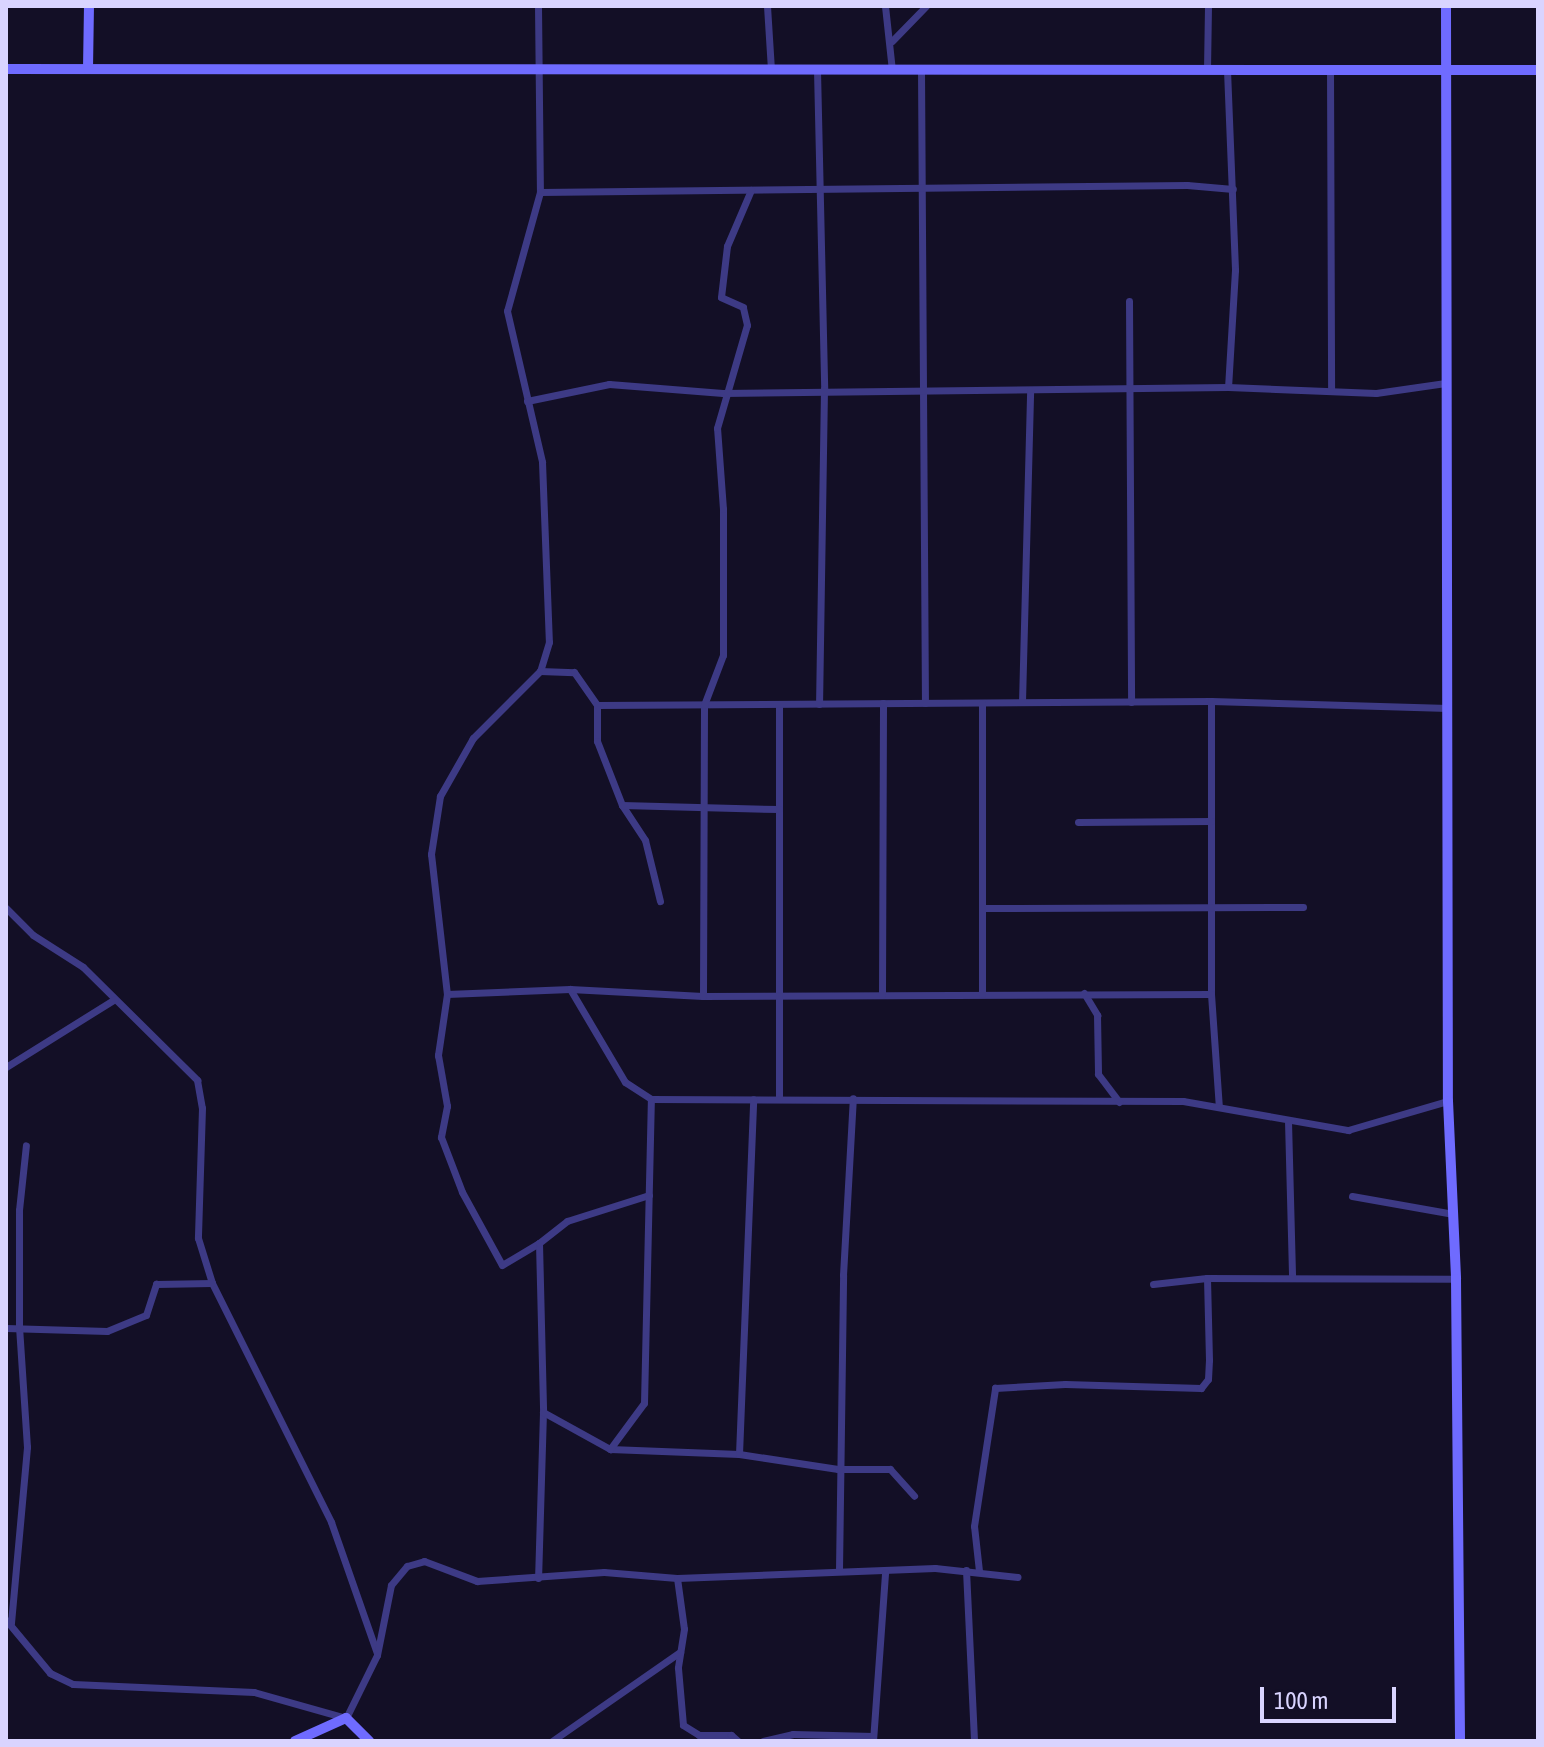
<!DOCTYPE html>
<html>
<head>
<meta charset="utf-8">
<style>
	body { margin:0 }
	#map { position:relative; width:1544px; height:1747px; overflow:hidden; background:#130f26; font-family:"Asap Condensed",sans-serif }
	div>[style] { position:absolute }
	.street>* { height:7px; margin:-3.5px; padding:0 3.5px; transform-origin:3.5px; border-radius:3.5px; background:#3d3a85 }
	.secondary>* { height:10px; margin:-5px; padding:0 5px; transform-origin:5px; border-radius:5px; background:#6f6bff }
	span { translate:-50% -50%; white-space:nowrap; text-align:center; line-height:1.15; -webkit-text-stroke:6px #130f26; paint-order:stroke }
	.frame { position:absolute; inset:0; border:8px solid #d9d4ff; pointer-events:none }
	.scale { position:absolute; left:1260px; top:1687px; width:136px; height:36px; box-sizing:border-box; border:4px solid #d9d4ff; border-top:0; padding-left:10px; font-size:24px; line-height:28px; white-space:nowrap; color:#d9d4ff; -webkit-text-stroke:6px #130f26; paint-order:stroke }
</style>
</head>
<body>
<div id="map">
	<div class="street">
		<div style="left:538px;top:6px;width:186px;rotate:89.4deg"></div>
		<div style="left:540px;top:192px;width:123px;rotate:105.5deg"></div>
		<div style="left:507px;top:311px;width:155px;rotate:76.9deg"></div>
		<div style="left:542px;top:462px;width:180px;rotate:87.8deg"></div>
		<div style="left:549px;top:642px;width:30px;rotate:107deg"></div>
		<div style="left:540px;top:671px;width:95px;rotate:135deg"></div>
		<div style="left:473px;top:738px;width:67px;rotate:119.6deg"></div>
		<div style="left:440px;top:796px;width:59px;rotate:98.8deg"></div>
		<div style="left:431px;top:854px;width:141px;rotate:83.5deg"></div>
		<div style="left:447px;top:994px;width:62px;rotate:98.4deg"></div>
		<div style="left:438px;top:1055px;width:52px;rotate:80deg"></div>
		<div style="left:447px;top:1106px;width:32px;rotate:101deg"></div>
		<div style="left:441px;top:1137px;width:59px;rotate:69.1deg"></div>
		<div style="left:462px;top:1192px;width:83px;rotate:61.3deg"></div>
		<div style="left:502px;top:1265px;width:43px;rotate:-30.7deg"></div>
		<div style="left:539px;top:1243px;width:169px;rotate:88.6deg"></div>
		<div style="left:543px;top:1412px;width:166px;rotate:91.7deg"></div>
		<div style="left:767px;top:6px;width:63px;rotate:86.4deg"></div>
		<div style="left:885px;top:6px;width:64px;rotate:83.8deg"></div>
		<div style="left:892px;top:41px;width:49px;rotate:-45.8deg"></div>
		<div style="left:817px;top:70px;width:319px;rotate:88.7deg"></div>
		<div style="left:824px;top:389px;width:315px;rotate:90.9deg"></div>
		<div style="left:921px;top:70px;width:633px;rotate:89.64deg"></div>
		<div style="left:1207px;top:70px;width:64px;rotate:-89.1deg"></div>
		<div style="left:1227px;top:70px;width:200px;rotate:87.7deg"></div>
		<div style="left:1235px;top:270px;width:117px;rotate:93.4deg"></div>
		<div style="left:1330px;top:70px;width:320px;rotate:89.8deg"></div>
		<div style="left:540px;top:192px;width:647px;rotate:-0.62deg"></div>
		<div style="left:1187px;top:185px;width:46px;rotate:5deg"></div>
		<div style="left:1129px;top:301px;width:401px;rotate:89.7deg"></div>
		<div style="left:527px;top:401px;width:84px;rotate:-11.7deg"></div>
		<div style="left:609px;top:384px;width:114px;rotate:4.5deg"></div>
		<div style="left:723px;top:393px;width:505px;rotate:-0.68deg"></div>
		<div style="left:1228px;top:387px;width:148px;rotate:2.3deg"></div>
		<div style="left:1376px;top:393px;width:70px;rotate:-8.2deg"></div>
		<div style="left:540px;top:671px;width:34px;rotate:2deg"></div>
		<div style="left:574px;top:672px;width:40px;rotate:55.1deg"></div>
		<div style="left:597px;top:705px;width:36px;rotate:90deg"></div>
		<div style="left:597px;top:741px;width:69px;rotate:68.7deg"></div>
		<div style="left:622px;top:805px;width:42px;rotate:56.7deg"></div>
		<div style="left:645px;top:840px;width:63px;rotate:76.2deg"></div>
		<div style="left:1211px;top:701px;width:293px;rotate:90deg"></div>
		<div style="left:1211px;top:994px;width:113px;rotate:86deg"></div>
		<div style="left:1022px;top:702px;width:312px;rotate:-88.5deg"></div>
		<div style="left:779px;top:704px;width:394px;rotate:90deg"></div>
		<div style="left:597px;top:705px;width:614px;rotate:-0.37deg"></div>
		<div style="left:1211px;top:701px;width:237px;rotate:1.7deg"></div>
		<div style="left:622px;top:805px;width:157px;rotate:1.5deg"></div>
		<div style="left:1078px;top:822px;width:133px;rotate:-0.4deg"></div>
		<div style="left:6px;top:908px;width:38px;rotate:45deg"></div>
		<div style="left:33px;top:935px;width:59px;rotate:32.6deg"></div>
		<div style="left:83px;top:967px;width:161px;rotate:44.7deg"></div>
		<div style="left:197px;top:1080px;width:28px;rotate:80deg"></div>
		<div style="left:202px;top:1108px;width:130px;rotate:91.8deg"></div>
		<div style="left:198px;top:1238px;width:47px;rotate:72.7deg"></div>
		<div style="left:212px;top:1283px;width:267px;rotate:63.5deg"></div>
		<div style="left:331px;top:1522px;width:139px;rotate:70.7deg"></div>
		<div style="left:982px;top:908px;width:321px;rotate:-0.2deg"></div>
		<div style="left:570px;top:989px;width:108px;rotate:59.4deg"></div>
		<div style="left:625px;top:1082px;width:31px;rotate:33deg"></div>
		<div style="left:651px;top:1099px;width:532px;rotate:0.22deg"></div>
		<div style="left:1183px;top:1101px;width:168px;rotate:10deg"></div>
		<div style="left:1348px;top:1130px;width:104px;rotate:-16.2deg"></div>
		<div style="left:1084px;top:993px;width:26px;rotate:59deg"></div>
		<div style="left:1097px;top:1015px;width:59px;rotate:89deg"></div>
		<div style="left:1098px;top:1074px;width:35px;rotate:53deg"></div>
		<div style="left:447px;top:994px;width:123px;rotate:-2.3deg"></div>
		<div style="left:570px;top:989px;width:133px;rotate:3deg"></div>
		<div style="left:703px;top:996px;width:508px;rotate:-0.23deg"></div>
		<div style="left:982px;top:994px;width:291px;rotate:-90deg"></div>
		<div style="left:882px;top:995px;width:292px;rotate:-89.8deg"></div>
		<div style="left:703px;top:996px;width:291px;rotate:-89.8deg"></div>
		<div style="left:704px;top:705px;width:53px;rotate:-69.2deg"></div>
		<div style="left:723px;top:655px;width:146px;rotate:-90deg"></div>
		<div style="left:723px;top:509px;width:81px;rotate:-94.2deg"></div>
		<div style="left:717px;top:428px;width:107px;rotate:-73.8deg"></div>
		<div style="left:747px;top:325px;width:18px;rotate:-103deg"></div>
		<div style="left:743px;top:307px;width:24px;rotate:-156deg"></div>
		<div style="left:721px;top:297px;width:51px;rotate:-83.3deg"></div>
		<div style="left:727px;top:246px;width:61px;rotate:-66.8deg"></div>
		<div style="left:6px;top:1067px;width:128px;rotate:-32deg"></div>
		<div style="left:1288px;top:1121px;width:157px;rotate:88.5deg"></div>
		<div style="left:1352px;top:1196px;width:103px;rotate:10.1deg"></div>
		<div style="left:539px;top:1243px;width:36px;rotate:-38deg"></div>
		<div style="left:567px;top:1221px;width:86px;rotate:-17.6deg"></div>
		<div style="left:1153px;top:1284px;width:54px;rotate:-6.3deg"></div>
		<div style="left:1207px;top:1278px;width:249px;rotate:0.2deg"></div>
		<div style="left:6px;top:1328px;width:101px;rotate:1.7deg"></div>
		<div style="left:107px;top:1331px;width:42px;rotate:-22.3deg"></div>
		<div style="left:146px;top:1315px;width:33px;rotate:-72deg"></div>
		<div style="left:156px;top:1284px;width:56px;rotate:-1deg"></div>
		<div style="left:543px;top:1412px;width:77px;rotate:28.9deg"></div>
		<div style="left:610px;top:1449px;width:129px;rotate:2.2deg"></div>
		<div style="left:739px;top:1454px;width:100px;rotate:8.6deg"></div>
		<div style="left:838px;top:1469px;width:52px"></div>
		<div style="left:890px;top:1469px;width:36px;rotate:48deg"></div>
		<div style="left:610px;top:1449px;width:57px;rotate:-53.5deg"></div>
		<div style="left:644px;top:1403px;width:304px;rotate:-88.7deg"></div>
		<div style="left:739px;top:1454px;width:355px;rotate:-87.7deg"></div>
		<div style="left:839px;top:1570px;width:295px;rotate:-89.2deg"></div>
		<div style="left:843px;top:1275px;width:177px;rotate:-86.8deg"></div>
		<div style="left:966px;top:1570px;width:171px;rotate:87.3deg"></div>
		<div style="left:979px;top:1571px;width:45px;rotate:-96.3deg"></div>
		<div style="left:974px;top:1526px;width:140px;rotate:-81.3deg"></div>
		<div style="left:995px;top:1388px;width:70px;rotate:-3.3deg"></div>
		<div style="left:1065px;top:1384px;width:136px;rotate:1.7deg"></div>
		<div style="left:1201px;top:1388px;width:11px;rotate:-52deg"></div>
		<div style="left:1208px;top:1379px;width:19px;rotate:-87deg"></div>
		<div style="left:1209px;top:1360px;width:82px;rotate:-91.4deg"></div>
		<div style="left:677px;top:1578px;width:51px;rotate:82.2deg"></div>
		<div style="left:684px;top:1629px;width:39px;rotate:99deg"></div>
		<div style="left:678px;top:1668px;width:57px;rotate:85deg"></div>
		<div style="left:683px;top:1725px;width:19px;rotate:32deg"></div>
		<div style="left:699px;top:1735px;width:32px"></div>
		<div style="left:731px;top:1735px;width:9px;rotate:41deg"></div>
		<div style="left:6px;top:1620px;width:69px;rotate:50.3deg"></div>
		<div style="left:50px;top:1673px;width:25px;rotate:26deg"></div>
		<div style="left:73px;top:1684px;width:181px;rotate:2.5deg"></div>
		<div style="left:254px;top:1692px;width:96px;rotate:15.8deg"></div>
		<div style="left:346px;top:1718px;width:70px;rotate:-63.8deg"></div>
		<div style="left:377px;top:1655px;width:71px;rotate:-78.7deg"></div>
		<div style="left:391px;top:1585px;width:25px;rotate:-50deg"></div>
		<div style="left:407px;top:1566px;width:18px;rotate:-16deg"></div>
		<div style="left:424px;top:1561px;width:57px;rotate:20.7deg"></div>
		<div style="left:477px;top:1581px;width:127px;rotate:-4.1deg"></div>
		<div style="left:604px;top:1572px;width:73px;rotate:4.7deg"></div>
		<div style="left:677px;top:1578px;width:258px;rotate:-2.2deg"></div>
		<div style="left:935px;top:1568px;width:83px;rotate:6.2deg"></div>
		<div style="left:11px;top:1623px;width:177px;rotate:-84.8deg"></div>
		<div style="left:27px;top:1447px;width:119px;rotate:-93.8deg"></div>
		<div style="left:19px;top:1328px;width:118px;rotate:-90deg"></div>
		<div style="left:19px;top:1210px;width:65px;rotate:-83.9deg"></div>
		<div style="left:552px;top:1741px;width:156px;rotate:-34.8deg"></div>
		<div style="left:763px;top:1741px;width:31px;rotate:-13deg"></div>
		<div style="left:793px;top:1734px;width:80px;rotate:1.4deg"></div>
		<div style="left:873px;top:1741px;width:169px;rotate:-85.9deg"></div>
	</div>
	<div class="secondary">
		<div style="left:1446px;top:6px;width:1095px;rotate:89.9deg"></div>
		<div style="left:1448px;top:1101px;width:178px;rotate:87.4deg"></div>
		<div style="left:1456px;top:1279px;width:462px;rotate:89.5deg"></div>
		<div style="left:6px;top:69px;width:1532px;rotate:0.04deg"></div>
		<div style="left:88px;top:69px;width:63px;rotate:-89.1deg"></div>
		<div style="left:295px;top:1741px;width:56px;rotate:-24.3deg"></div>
		<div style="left:346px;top:1718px;width:33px;rotate:45deg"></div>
	</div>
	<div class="frame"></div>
	<div class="scale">100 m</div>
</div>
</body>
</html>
